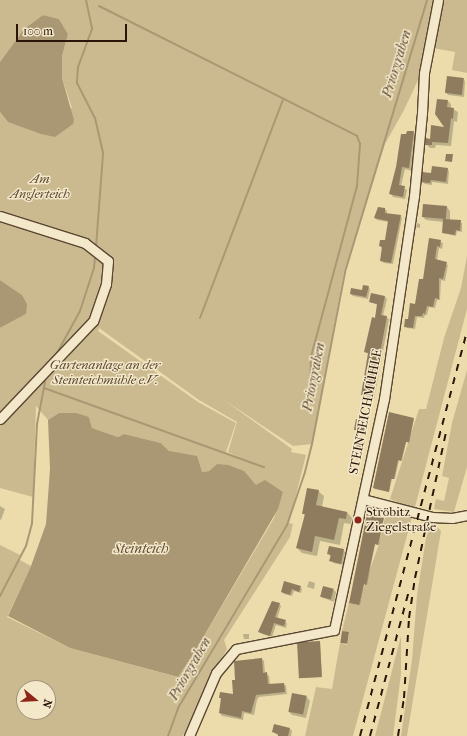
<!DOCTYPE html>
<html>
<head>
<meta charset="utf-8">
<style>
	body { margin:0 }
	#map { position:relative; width:467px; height:736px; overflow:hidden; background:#ecdcac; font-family:"IM FELL French Canon",serif }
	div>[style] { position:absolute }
	.green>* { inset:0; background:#cbba90 }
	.water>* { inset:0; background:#aa9875 }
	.shadow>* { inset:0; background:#0003 }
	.stream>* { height:2px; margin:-1px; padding:0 1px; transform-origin:1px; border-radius:1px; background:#aa9875 }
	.building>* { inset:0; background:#8f7c5e; transform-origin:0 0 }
	.roads { filter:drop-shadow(1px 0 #5b4732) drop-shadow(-1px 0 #5b4732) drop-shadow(0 1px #5b4732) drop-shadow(0 -1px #5b4732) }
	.minor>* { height:9px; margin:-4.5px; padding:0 4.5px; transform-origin:4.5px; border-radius:4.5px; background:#f3e8c9 }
	.rail>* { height:2px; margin-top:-1px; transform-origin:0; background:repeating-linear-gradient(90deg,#2b1509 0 7px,transparent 0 14px) }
	.dots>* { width:11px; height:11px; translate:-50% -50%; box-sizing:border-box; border:2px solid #f3e8c9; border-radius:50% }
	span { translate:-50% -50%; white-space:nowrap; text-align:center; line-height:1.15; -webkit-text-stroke:3px #f3e8c9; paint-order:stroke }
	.park-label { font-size:13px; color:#5b4732; font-style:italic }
	.street-label { font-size:13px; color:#2b1509 }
	.poi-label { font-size:13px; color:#2b1509 }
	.left { translate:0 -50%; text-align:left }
	.water-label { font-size:14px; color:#5e4934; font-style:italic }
	.north { position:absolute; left:16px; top:680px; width:40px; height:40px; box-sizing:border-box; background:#f3e8c9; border:1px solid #a3947c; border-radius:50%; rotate:108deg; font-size:11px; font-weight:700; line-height:16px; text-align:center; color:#2b1509 }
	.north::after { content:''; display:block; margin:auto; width:14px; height:18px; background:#8f2418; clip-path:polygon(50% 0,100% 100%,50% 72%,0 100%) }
	.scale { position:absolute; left:16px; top:24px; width:111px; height:18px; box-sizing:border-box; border:2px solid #2b1509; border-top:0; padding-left:5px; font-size:12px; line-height:14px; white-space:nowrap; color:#2b1509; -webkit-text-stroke:3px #f3e8c9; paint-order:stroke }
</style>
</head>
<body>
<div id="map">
	<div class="green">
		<div style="clip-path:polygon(evenodd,0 0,467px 0,467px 73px,452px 70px,455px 52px,433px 48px,404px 110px,385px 144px,344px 272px,312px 444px,293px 446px,224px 400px,292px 449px,291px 452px,306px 455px,289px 523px,293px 524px,290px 537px,224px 640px,227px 649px,215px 669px,183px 736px,0 736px,0 545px,20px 555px,18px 559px,31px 566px,7px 617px,70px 648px,177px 677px,197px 648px,274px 518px,283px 492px,256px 486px,217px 464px,209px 471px,202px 472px,169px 451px,161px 443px,124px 434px,118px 437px,92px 428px,89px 417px,59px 413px,48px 420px,36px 406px,33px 497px,0 488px,0 328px,26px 314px,22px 295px,0 280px,0 112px,8px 122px,72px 108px,62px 78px,62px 56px,68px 34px,59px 19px,43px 15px,24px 29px,0 62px,0 0,99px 328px,199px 400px,237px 422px,228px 452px,240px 458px,226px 452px,236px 423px,198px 402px,98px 331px,99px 328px,0 0,24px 688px,48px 688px,48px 712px,24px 712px,24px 688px)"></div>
		<div style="clip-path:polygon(467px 256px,467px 309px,415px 507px,407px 506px,390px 499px,419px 409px,426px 409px,444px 338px,461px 288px)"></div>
		<div style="clip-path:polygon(467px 370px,467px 467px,454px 512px,434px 509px,436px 499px,444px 501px,449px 478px,442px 476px,452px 423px)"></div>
		<div style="clip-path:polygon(387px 509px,412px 517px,353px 736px,305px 736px,316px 687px,332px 689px,340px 643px,347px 645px,349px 633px,342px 631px,349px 603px,359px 605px,362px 592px,378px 547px)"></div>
		<div style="clip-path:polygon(432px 521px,441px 531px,407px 736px,401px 736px,412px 660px,417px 595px,426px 538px)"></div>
		<div style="clip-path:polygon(401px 636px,401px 674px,393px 736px,375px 736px)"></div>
	</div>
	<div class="water">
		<div style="clip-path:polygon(43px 15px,59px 19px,68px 34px,62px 56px,62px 78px,74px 120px,73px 124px,55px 137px,41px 134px,8px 122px,0 112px,0 62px,24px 29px)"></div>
		<div style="clip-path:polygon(0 280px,22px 295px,27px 304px,26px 314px,0 328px)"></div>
		<div style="clip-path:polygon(59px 413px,76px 413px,89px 417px,92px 428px,118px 437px,124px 434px,161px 443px,169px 451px,197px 456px,202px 472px,209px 471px,217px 464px,228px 465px,244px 471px,256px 485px,265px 480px,283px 492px,278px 509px,197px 648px,178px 677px,70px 648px,8px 616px,31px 566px,46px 524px,50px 469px,48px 420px)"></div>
	</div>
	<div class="shadow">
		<div style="clip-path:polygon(463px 79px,465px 81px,464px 97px,448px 95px,446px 93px)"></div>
		<div style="clip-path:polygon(448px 101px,451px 104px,451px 108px,458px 112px,457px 122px,454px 121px,451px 146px,436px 145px,435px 148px,430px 148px,426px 144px,447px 128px,436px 114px)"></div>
		<div style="clip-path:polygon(414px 132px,416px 135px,412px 171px,405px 169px,401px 186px,407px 190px,405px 199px,393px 197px,391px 194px,407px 136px)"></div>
		<div style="clip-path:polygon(447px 169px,449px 171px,448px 184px,432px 182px,432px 185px,425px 184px,422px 182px,432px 174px)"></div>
		<div style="clip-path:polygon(447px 207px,450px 211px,450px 220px,462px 223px,462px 232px,457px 231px,456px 236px,443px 233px,444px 222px,426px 220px,423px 217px)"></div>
		<div style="clip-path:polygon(385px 209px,387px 211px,387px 214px,400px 216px,402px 218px,393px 264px,384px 263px,381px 261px,382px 248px,380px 246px,386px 242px,389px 222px,377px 220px,375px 218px)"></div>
		<div style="clip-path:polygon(417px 223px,420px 224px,420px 228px,416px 227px)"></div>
		<div style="clip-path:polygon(430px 239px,443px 243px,442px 249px,439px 248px,437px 261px,448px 265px,445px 281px,441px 280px,440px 300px,437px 300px,435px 308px,429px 307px,427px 315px,425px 315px,424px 318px,417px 317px,415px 329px,407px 328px,405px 326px,416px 305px,424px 281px)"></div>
		<div style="clip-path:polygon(368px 287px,370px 289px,368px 299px,353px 296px,351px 294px,362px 291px)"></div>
		<div style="clip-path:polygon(385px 297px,387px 299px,383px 316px,389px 319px,374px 399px,362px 395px,369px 354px,365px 352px,375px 319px,378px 305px,370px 302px)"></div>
		<div style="clip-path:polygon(414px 419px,409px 443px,406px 442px,402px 461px,399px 460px,395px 479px,392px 479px,389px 492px,374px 489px)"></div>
		<div style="clip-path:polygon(366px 422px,368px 424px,366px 434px,355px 430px)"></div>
		<div style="clip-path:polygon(318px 491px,324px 496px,322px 507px,347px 512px,352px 518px,351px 524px,344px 523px,340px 545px,320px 541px,317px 556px,302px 553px,297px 548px,305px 516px,303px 513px)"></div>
		<div style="clip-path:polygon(0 506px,5px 509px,1px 520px,0 519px)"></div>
		<div style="clip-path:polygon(383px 519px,379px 545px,375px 544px,367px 585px,364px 584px,360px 605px,351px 603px)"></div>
		<div style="clip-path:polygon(343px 550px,345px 552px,343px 565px,333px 563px,329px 554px)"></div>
		<div style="clip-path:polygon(309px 581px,315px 583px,314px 589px,307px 587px)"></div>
		<div style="clip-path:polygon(285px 582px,300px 587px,302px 589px,301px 593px,294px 591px,292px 596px,284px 594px,282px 592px)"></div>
		<div style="clip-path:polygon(334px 590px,336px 592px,334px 602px,321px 597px)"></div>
		<div style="clip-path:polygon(279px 604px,281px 606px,277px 619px,287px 623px,286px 628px,276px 625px,272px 637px,262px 634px,260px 632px)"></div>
		<div style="clip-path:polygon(243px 634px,249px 634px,249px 639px,244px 639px)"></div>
		<div style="clip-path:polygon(320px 642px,322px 677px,300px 678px)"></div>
		<div style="clip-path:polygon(262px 659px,264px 661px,265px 673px,269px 676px,270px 685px,284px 684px,286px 686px,287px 694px,259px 697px,257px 700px,254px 715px,244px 713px,243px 720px,222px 716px,220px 713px,222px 700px,220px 698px,235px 695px,236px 681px)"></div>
		<div style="clip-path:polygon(307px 697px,310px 701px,306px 718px,292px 715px,289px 712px)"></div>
		<div style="clip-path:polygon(290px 729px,292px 731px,291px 736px,279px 736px,273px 732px)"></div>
	</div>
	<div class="stream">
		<div style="left:86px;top:0;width:30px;rotate:78deg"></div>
		<div style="left:92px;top:29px;width:40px;rotate:110.2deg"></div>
		<div style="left:78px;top:67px;width:16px;rotate:94deg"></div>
		<div style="left:77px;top:83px;width:39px;rotate:63deg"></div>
		<div style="left:95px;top:118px;width:37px;rotate:77deg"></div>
		<div style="left:103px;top:154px;width:93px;rotate:94.3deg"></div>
		<div style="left:99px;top:6px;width:289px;rotate:26.7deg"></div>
		<div style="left:357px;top:136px;width:9px;rotate:69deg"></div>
		<div style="left:360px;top:144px;width:42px;rotate:94.1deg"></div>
		<div style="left:357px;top:186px;width:176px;rotate:105.1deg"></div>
		<div style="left:311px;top:356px;width:41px;rotate:91.4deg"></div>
		<div style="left:200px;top:318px;width:234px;rotate:-69.2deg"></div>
		<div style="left:57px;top:353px;width:48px;rotate:-61.3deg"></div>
		<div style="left:80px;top:311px;width:45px;rotate:-72deg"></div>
		<div style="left:94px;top:268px;width:12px;rotate:-85deg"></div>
		<div style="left:44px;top:388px;width:234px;rotate:19.8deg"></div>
		<div style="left:0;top:596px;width:56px;rotate:-62.5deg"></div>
		<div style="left:26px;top:546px;width:24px;rotate:-75deg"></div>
		<div style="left:32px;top:523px;width:99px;rotate:-87.1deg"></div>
		<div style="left:37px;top:424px;width:43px;rotate:-79.2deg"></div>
		<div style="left:168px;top:736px;width:30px;rotate:-70deg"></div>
		<div style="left:178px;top:708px;width:213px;rotate:-59.2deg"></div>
		<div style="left:287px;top:525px;width:56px;rotate:-71.2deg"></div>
		<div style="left:305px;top:472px;width:29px;rotate:-76deg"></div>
		<div style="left:312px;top:444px;width:175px;rotate:-79.1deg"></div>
		<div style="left:345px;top:272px;width:284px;rotate:-73.2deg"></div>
	</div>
	<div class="building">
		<div style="left:447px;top:76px;width:17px;height:17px;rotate:7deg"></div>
		<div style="clip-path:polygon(437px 99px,448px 100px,447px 107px,454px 108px,453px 119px,451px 118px,448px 143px,432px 142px,432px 145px,425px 145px,426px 138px,430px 139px,431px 125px,444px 127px,435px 114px)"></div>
		<div style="clip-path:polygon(407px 131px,414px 131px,409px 168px,402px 167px,399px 185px,405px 186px,403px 197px,389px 194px,396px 167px,401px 134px,406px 134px)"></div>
		<div style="clip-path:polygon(446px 154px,453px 154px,452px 162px,445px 161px)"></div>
		<div style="clip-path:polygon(432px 166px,448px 168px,446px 182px,431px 180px,430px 183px,421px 182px,422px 172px,431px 173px)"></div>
		<div style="left:423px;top:204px;width:24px;height:13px;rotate:5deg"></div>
		<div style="clip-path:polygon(378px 207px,385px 208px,385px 213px,401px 215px,391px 263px,380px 261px,382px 247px,379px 246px,380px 240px,385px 240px,388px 221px,374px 218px)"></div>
		<div style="clip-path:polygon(443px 219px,461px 220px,460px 231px,456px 230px,455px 235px,442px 233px)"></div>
		<div style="clip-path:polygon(429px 238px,441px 240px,440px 247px,437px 246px,435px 259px,447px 262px,443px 279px,439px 278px,439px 299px,435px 298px,433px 307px,427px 306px,425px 314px,423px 313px,422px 316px,415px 316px,413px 328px,404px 327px,405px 319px,408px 319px,410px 303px,415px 304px,419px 279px,423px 279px)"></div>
		<div style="clip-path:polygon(363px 285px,369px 286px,366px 297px,350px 294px,351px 288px,362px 290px)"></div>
		<div style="clip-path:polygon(371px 293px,385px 296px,381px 315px,387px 316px,372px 397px,361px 395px,368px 353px,364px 352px,372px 317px,375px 318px,377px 304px,369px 302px)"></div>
		<div style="clip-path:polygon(389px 412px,414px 418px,409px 442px,406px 442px,401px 461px,398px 460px,394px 479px,391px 479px,389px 492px,373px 488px)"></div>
		<div style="left:356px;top:419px;width:10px;height:11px;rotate:11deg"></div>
		<div style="clip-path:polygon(358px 441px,365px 442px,363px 449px,356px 447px)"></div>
		<div style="clip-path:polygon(307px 488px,319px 490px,316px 505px,347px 512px,346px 519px,339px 518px,334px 540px,315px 536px,312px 552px,296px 548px,305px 514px,302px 514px)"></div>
		<div style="clip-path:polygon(367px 514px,384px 518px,378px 545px,375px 544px,366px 585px,364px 584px,359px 605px,349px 603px)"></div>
		<div style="clip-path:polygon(329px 546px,344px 549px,341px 564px,329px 561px,331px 555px,327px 554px)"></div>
		<div style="clip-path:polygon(284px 581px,301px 586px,299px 592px,292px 589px,290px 595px,281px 592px)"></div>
		<div style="left:323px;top:586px;width:11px;height:11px;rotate:15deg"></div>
		<div style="clip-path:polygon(272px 601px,280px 603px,275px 617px,286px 620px,284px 626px,274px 623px,270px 636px,258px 632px)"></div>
		<div style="left:342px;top:631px;width:7px;height:12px;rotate:8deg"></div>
		<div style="left:320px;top:641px;width:36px;height:23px;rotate:87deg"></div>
		<div style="clip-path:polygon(262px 658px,263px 673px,267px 672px,268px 684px,284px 683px,285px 692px,256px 695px,251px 713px,242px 711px,241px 718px,219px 713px,221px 698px,219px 698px,220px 692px,233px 694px,232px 680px,235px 680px,234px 661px)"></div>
		<div style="left:292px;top:693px;width:15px;height:19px;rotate:11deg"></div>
		<div style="clip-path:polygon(274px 724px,290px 728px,288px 736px,278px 736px,278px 734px,272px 732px)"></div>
	</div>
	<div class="roads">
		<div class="minor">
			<div style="left:0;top:216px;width:89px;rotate:17.6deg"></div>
			<div style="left:85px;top:243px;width:29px;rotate:38deg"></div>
			<div style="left:108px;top:261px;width:23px;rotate:95deg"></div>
			<div style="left:106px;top:284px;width:39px;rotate:109deg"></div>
			<div style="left:93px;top:321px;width:135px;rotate:133.5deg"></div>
			<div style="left:363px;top:499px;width:71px;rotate:14.6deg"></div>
			<div style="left:432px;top:517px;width:20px;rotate:3deg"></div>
			<div style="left:452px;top:518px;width:15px;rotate:-11deg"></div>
			<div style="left:189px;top:736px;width:69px;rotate:-66.8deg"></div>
			<div style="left:216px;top:673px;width:31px;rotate:-50deg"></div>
			<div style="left:236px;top:649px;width:100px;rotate:-11deg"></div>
			<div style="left:334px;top:630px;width:236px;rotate:-77.8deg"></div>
			<div style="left:384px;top:399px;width:205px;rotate:-81.6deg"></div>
			<div style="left:414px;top:196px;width:83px;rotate:-84.5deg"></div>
			<div style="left:422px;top:113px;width:40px;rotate:-87.1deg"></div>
			<div style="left:424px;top:73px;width:74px;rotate:-79.1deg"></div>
		</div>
	</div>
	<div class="rail">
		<div style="left:360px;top:736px;width:419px;rotate:-75.2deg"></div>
		<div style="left:370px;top:736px;width:151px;rotate:-75deg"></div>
		<div style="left:398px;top:736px;width:38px;rotate:-81deg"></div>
		<div style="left:404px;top:698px;width:80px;rotate:-86.4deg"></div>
		<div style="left:409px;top:618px;width:40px;rotate:-81.5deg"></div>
		<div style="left:415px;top:578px;width:154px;rotate:-78deg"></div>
	</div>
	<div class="dots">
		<div style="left:358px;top:520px;background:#8f2418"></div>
	</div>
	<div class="park-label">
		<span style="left:40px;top:187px">Am<br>Anglerteich</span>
		<span style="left:105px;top:373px">Gartenanlage an der<br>Steinteichmühle e.V.</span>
	</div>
	<div class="street-label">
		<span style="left:366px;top:412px;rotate:-79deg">STEINTEICHMÜHLE</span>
	</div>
	<div class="poi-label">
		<span class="left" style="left:366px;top:520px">Ströbitz<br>Ziegelstraße</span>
	</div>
	<div class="water-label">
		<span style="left:397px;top:64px;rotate:-73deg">Priorgraben</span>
		<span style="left:314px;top:377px;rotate:-79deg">Priorgraben</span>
		<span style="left:141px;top:549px">Steinteich</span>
		<span style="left:190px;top:669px;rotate:-60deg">Priorgraben</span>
	</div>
	<div class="north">N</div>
	<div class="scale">100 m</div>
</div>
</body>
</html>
